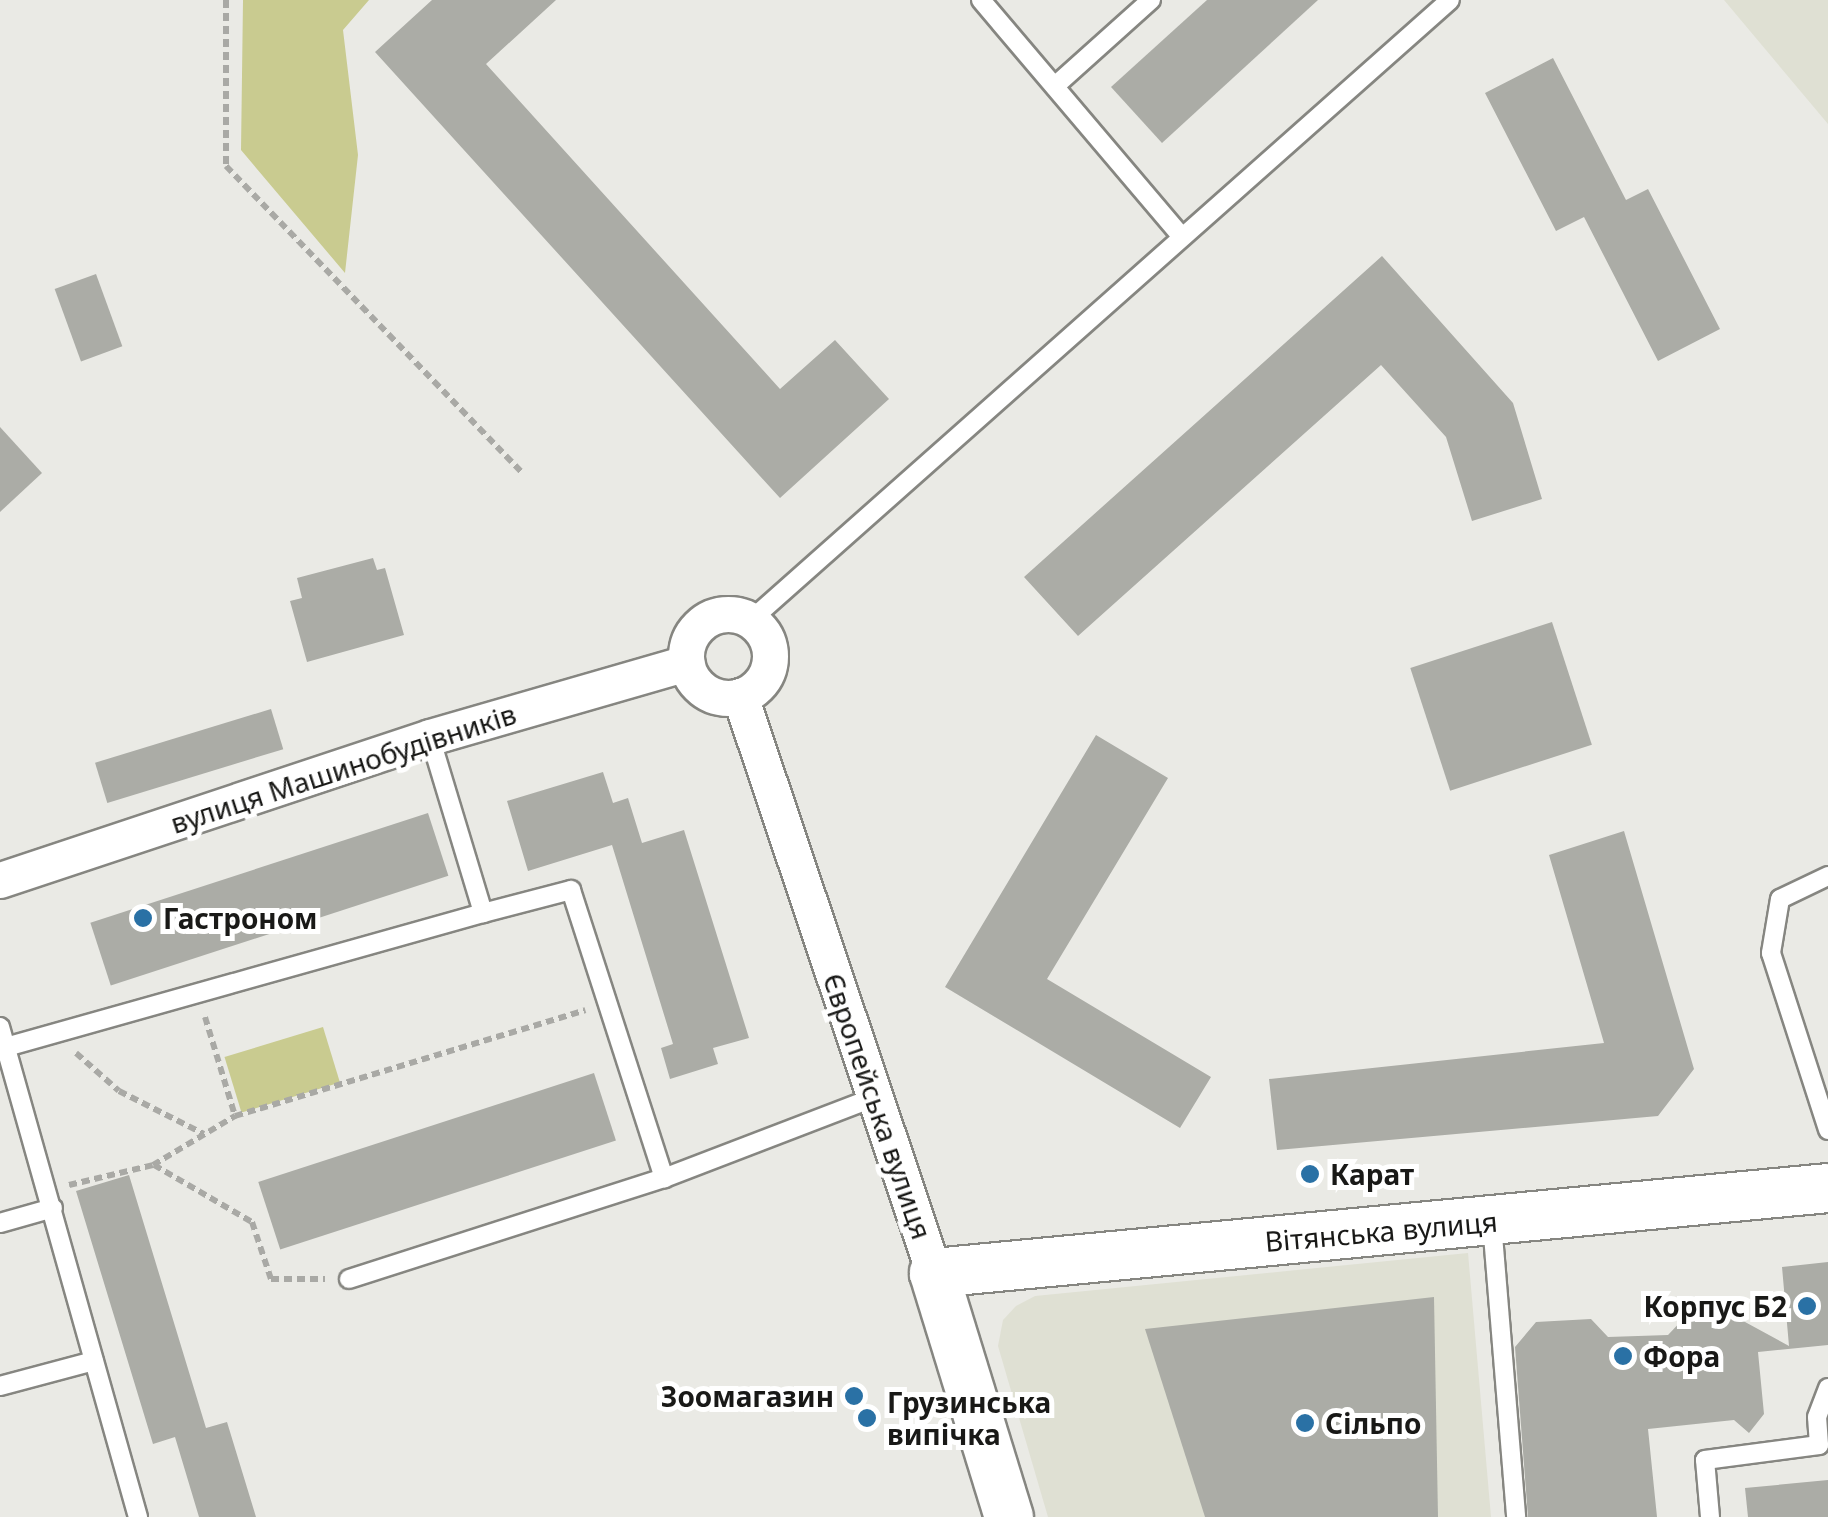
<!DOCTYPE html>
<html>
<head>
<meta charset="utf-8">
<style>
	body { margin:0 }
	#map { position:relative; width:1828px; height:1517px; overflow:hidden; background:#eaeae5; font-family:"Noto Sans",sans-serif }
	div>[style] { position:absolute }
	.built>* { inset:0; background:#dfe0d3 }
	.green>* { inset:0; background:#c9cb90; transform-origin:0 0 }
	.building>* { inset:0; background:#abaca6; transform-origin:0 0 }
	.path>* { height:6px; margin-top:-3px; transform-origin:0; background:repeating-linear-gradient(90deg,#a9a9a5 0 8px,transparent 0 13px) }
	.roads { filter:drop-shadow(2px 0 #868681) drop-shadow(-2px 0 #868681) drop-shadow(0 2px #868681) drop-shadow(0 -2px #868681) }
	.lane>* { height:18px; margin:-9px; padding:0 9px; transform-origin:9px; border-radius:9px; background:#fff }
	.street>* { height:35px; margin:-17.5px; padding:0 17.5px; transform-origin:17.5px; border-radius:17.5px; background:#fff }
	.street>.ring { margin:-17.5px; padding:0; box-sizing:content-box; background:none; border:35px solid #fff; border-radius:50% }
	.secondary>* { height:48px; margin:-24px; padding:0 24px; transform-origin:24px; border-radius:24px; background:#fff }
	.dots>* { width:28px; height:28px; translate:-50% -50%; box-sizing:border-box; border:5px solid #fff; border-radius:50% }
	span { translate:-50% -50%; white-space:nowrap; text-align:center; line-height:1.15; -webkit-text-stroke:10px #fff; paint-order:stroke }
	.street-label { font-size:28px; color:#191917 }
	.poi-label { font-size:28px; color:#191917; font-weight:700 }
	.left { translate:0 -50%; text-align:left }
	.right { translate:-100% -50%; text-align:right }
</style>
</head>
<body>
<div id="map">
	<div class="built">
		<div style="clip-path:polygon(1724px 0,1828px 0,1828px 124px)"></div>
		<div style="clip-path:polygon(1468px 1253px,1491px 1517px,1048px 1517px,998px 1346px,1003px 1320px,1016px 1306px,1035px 1296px)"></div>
	</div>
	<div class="green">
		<div style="clip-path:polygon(243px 0,369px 0,343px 30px,358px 155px,345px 273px,241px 150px)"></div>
		<div style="left:323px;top:1027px;width:58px;height:103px;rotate:73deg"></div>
	</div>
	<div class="building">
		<div style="clip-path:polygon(432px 0,556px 0,486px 64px,780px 389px,835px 340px,889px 399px,780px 498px,375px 52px)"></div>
		<div style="clip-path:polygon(1207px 0,1318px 0,1162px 143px,1111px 87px)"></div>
		<div style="clip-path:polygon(1553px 58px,1626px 200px,1648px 189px,1720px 329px,1658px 361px,1584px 217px,1556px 231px,1485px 93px)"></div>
		<div style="clip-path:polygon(1382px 256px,1513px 403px,1542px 499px,1472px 521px,1446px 437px,1381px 365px,1078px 636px,1024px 577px)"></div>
		<div style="left:96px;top:274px;width:77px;height:44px;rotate:70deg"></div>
		<div style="clip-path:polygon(0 427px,42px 473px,0 512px)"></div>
		<div style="clip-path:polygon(373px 558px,377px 570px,385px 568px,404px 635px,307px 662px,290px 601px,302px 598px,297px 578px)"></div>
		<div style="left:1552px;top:622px;width:129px;height:149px;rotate:72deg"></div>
		<div style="left:271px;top:709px;width:42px;height:184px;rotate:73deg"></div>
		<div style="clip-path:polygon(1096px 735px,1168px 778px,1047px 979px,1211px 1077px,1180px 1128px,945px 987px)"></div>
		<div style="clip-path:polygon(603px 772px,613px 803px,628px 798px,642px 843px,684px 830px,749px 1038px,713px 1048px,718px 1064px,670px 1079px,661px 1048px,673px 1044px,612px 845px,528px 871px,507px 801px)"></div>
		<div style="left:428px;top:813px;width:66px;height:355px;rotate:72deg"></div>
		<div style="clip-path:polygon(1624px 831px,1694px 1069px,1658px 1116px,1277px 1150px,1269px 1079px,1604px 1043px,1549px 855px)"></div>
		<div style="left:594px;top:1073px;width:71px;height:353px;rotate:72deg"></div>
		<div style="clip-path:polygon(129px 1175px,206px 1428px,227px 1422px,256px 1517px,199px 1517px,175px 1437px,153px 1444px,76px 1191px)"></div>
		<div style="clip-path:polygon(1828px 1262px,1828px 1345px,1758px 1352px,1764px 1414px,1749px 1433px,1734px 1420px,1648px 1429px,1657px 1517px,1528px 1517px,1515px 1347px,1536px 1322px,1591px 1319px,1608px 1337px,1668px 1335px,1687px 1315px,1723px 1310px,1789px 1346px,1782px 1267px)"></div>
		<div style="clip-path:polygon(1434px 1297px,1438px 1517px,1205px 1517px,1145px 1329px)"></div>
		<div style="clip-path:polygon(1828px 1480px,1828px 1517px,1748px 1517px,1745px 1488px)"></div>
	</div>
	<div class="path">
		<div style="left:226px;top:0;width:166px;rotate:90deg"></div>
		<div style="left:226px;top:166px;width:428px;rotate:46deg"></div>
		<div style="left:205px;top:1017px;width:103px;rotate:73.1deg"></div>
		<div style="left:76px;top:1053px;width:57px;rotate:41.5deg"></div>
		<div style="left:119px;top:1091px;width:95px;rotate:26.8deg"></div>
		<div style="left:154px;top:1165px;width:113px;rotate:30.2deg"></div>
		<div style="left:252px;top:1222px;width:60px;rotate:71.6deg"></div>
		<div style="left:271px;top:1279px;width:54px"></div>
		<div style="left:69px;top:1185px;width:86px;rotate:-13.4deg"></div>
		<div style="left:153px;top:1165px;width:96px;rotate:-30.9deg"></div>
		<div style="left:235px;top:1116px;width:366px;rotate:-16.8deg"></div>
	</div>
	<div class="roads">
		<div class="lane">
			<div style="left:981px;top:0;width:308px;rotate:49.7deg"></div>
			<div style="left:1055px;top:86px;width:129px;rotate:-41.9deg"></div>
			<div style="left:751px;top:620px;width:934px;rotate:-41.57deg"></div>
			<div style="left:430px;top:737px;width:184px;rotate:73.2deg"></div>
			<div style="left:483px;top:913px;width:91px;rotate:-14.6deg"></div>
			<div style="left:571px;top:890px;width:303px;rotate:72.1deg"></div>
			<div style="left:1828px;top:876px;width:53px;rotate:154.4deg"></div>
			<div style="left:1780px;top:899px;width:55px;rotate:99.5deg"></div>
			<div style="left:1771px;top:953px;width:186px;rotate:72.1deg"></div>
			<div style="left:0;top:1027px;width:509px;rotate:74.27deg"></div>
			<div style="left:6px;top:1047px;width:495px;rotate:-15.7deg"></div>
			<div style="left:0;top:1223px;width:55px;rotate:-15.8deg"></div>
			<div style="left:1492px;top:1223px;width:295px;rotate:85.3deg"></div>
			<div style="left:349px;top:1279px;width:331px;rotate:-17.8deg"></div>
			<div style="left:664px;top:1178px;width:226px;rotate:-21deg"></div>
			<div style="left:0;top:1386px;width:97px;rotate:-14.9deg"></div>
			<div style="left:1710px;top:1517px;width:57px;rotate:-95deg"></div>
			<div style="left:1705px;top:1460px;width:115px;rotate:-7.5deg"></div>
			<div style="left:1819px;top:1445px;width:28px;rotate:-94deg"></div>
			<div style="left:1817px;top:1417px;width:31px;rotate:-69deg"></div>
		</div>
		<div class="street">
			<div class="ring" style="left:686px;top:614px;width:49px;height:49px"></div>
			<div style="left:740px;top:696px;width:609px;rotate:71.42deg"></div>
			<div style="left:0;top:880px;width:453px;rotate:-18.4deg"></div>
			<div style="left:430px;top:737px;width:267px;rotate:-16.1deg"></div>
		</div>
		<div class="secondary">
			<div style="left:1009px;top:1517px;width:255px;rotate:-107.1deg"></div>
			<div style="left:934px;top:1273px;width:898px;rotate:-5.43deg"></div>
		</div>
	</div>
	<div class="dots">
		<div style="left:143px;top:918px;background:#2a71a5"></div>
		<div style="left:1310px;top:1174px;background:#2a71a5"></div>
		<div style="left:1807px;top:1306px;background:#2a71a5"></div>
		<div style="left:1623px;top:1356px;background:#2a71a5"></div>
		<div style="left:854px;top:1396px;background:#2a71a5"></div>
		<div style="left:867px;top:1418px;background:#2a71a5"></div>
		<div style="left:1305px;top:1423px;background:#2a71a5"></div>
	</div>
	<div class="street-label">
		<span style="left:343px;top:768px;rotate:-18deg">вулиця Машинобудівників</span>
		<span style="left:878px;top:1106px;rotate:71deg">Європейська вулиця</span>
		<span style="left:1381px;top:1231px;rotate:-5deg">Вітянська вулиця</span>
	</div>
	<div class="poi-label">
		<span class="left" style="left:163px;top:918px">Гастроном</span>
		<span class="left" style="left:1330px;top:1174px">Карат</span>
		<span class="right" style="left:1787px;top:1306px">Корпус Б2</span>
		<span class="left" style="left:1643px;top:1356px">Фора</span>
		<span class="right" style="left:834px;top:1396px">Зоомагазин</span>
		<span class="left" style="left:887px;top:1418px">Грузинська<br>випічка</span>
		<span class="left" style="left:1325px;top:1423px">Сільпо</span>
	</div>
</div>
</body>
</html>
